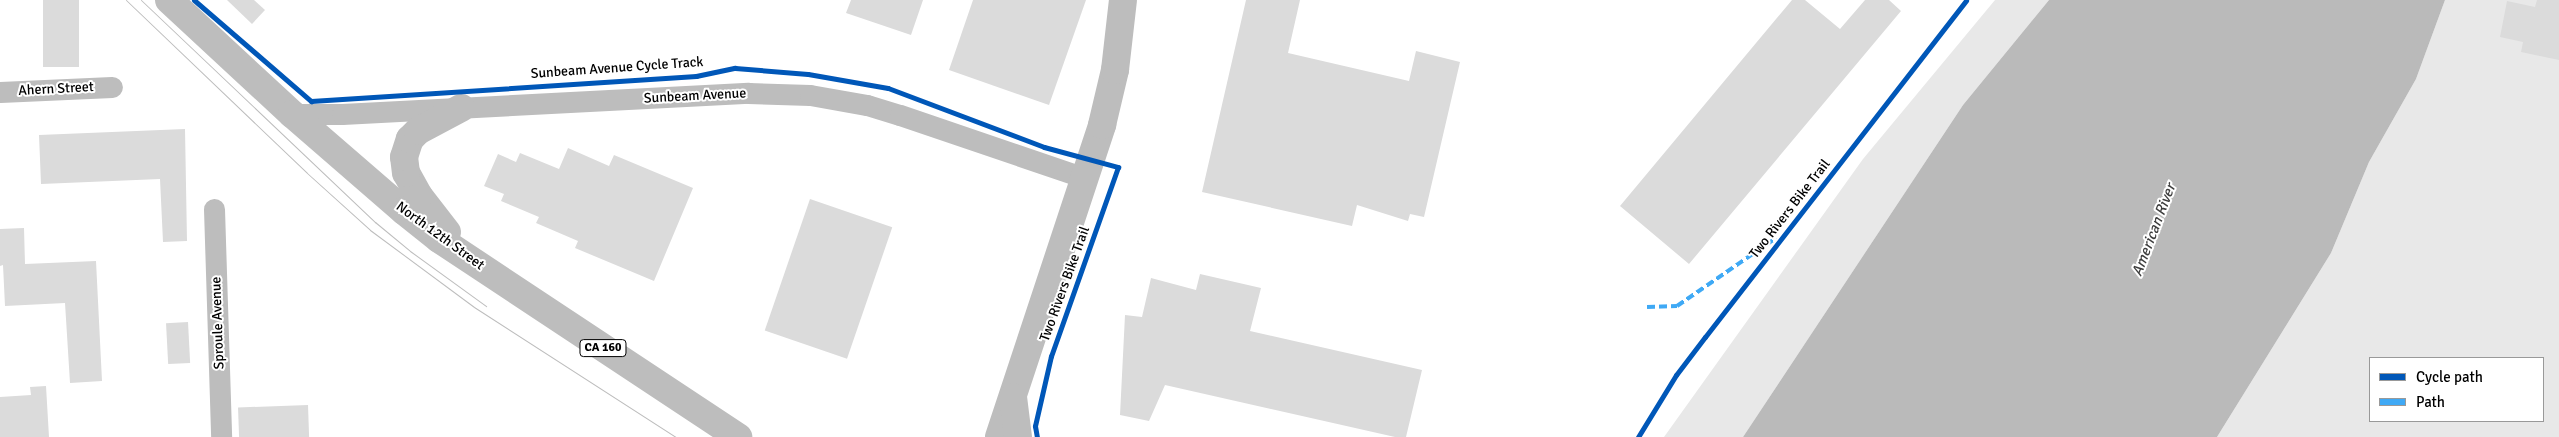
<!DOCTYPE html>
<html>
<head>
<meta charset="utf-8">
<style>
	body { margin:0 }
	#map { position:relative; width:2559px; height:437px; overflow:hidden; background:#fff; font-family:Signika,sans-serif }
	div>[style] { position:absolute }
	.green>* { inset:0; background:#e8e8e8 }
	.water>* { inset:0; background:#bababa }
	.building>* { inset:0; background:#dbdbdb; transform-origin:0 0 }
	.street>* { height:21px; margin:-10.5px; padding:0 10.5px; transform-origin:10.5px; border-radius:10.5px; background:#bdbdbd }
	.primary>* { height:28px; margin:-14px; padding:0 14px; transform-origin:14px; border-radius:14px; background:#bdbdbd }
	.highway>* { height:28px; margin:-14px; padding:0 14px; transform-origin:14px; border-radius:14px; background:#bdbdbd }
	.tram>* { height:1px; margin:-0.5px; padding:0 0.5px; transform-origin:0.5px; border-radius:0.5px; background:#bdbdbd }
	.quiet>* { height:4px; margin-top:-2px; transform-origin:0; background:repeating-linear-gradient(90deg,#3fa9f5 0 8px,transparent 0 12px) }
	.cycleway>* { height:5px; margin:-2.5px; padding:0 2.5px; transform-origin:2.5px; border-radius:2.5px; background:#0057b8 }
	span { translate:-50% -50%; white-space:nowrap; text-align:center; line-height:1.15; -webkit-text-stroke:4px #fff; paint-order:stroke }
	.shield-label span { padding:1px 4px; background:#fff; border:1px solid; border-radius:4px; -webkit-text-stroke-width:0 }
	.shield-label { font-size:12px; color:#000; font-weight:700 }
	.street-label { font-size:14px; color:#000 }
	.water-label { font-size:15px; color:#3d3d3d; font-style:italic }
	.legend { position:absolute; left:2369px; top:357px; width:175px; height:65px; box-sizing:border-box; background:#fff; border:1px solid #999; margin:0; padding:6px 9px; list-style:none; font-size:15px; color:#000 }
	.legend li { display:flex; align-items:center; gap:10px; height:25px }
	.legend b { width:25px; border:1px solid #999 }
</style>
</head>
<body>
<div id="map">
	<div class="green">
		<div style="clip-path:polygon(1995px 0,2049px 0,1963px 105px,1743px 437px,1664px 437px,1863px 159px)"></div>
		<div style="clip-path:polygon(evenodd,2445px 0,2559px 0,2559px 437px,2217px 437px,2331px 253px,2369px 162px,2416px 79px,2445px 0,2370px 358px,2543px 358px,2543px 421px,2370px 421px,2370px 358px)"></div>
	</div>
	<div class="water">
		<div style="clip-path:polygon(2049px 0,2445px 0,2416px 79px,2369px 162px,2331px 253px,2217px 437px,1743px 437px,1963px 105px)"></div>
	</div>
	<div class="building">
		<div style="left:43px;top:0;width:36px;height:67px"></div>
		<div style="clip-path:polygon(227px 0,254px 0,265px 10px,252px 24px)"></div>
		<div style="clip-path:polygon(851px 0,923px 0,911px 35px,846px 13px)"></div>
		<div style="clip-path:polygon(973px 0,1086px 0,1049px 105px,949px 70px)"></div>
		<div style="clip-path:polygon(1246px 0,1300px 0,1288px 53px,1409px 81px,1416px 51px,1460px 62px,1424px 217px,1410px 214px,1408px 221px,1357px 205px,1352px 226px,1202px 192px)"></div>
		<div style="clip-path:polygon(1792px 0,1805px 0,1840px 29px,1865px 0,1889px 0,1901px 11px,1689px 264px,1620px 206px)"></div>
		<div style="clip-path:polygon(2537px 0,2559px 0,2559px 60px,2521px 52px,2523px 42px,2500px 37px,2507px 1px,2535px 7px)"></div>
		<div style="clip-path:polygon(185px 129px,187px 241px,163px 242px,160px 179px,41px 184px,39px 135px)"></div>
		<div style="clip-path:polygon(568px 148px,609px 166px,614px 155px,693px 188px,654px 281px,575px 248px,578px 241px,536px 223px,539px 217px,501px 201px,504px 194px,484px 186px,498px 154px,516px 162px,520px 153px,559px 169px)"></div>
		<div style="left:810px;top:199px;width:87px;height:139px;rotate:19deg"></div>
		<div style="clip-path:polygon(24px 228px,25px 264px,96px 261px,102px 381px,70px 383px,65px 303px,5px 306px,3px 265px,0 266px,0 229px)"></div>
		<div style="clip-path:polygon(1200px 274px,1261px 288px,1250px 331px,1422px 370px,1406px 437px,1395px 437px,1165px 385px,1149px 421px,1120px 415px,1125px 315px,1142px 317px,1151px 278px,1196px 290px)"></div>
		<div style="left:188px;top:322px;width:41px;height:22px;rotate:87deg"></div>
		<div style="clip-path:polygon(46px 386px,49px 437px,0 437px,0 397px,31px 395px,30px 387px)"></div>
		<div style="left:308px;top:405px;width:32px;height:70px;rotate:88deg"></div>
	</div>
	<div class="street">
		<div style="left:0;top:92px;width:112px;rotate:-2.6deg"></div>
		<div style="left:292px;top:114px;width:50px"></div>
		<div style="left:342px;top:114px;width:407px;rotate:-3deg"></div>
		<div style="left:748px;top:93px;width:62px;rotate:1.8deg"></div>
		<div style="left:810px;top:95px;width:58px;rotate:10deg"></div>
		<div style="left:867px;top:105px;width:34px;rotate:17deg"></div>
		<div style="left:900px;top:115px;width:195px;rotate:18.8deg"></div>
		<div style="left:214px;top:209px;width:228px;rotate:88.2deg"></div>
	</div>
	<div class="primary">
		<div style="left:169px;top:0;width:168px;rotate:42.8deg"></div>
		<div style="left:292px;top:114px;width:148px;rotate:40.9deg"></div>
		<div style="left:404px;top:211px;width:45px;rotate:38.7deg"></div>
		<div style="left:439px;top:239px;width:359px;rotate:33.5deg"></div>
		<div style="left:447px;top:232px;width:46px;rotate:-127.9deg"></div>
		<div style="left:419px;top:196px;width:26px;rotate:-119deg"></div>
		<div style="left:406px;top:173px;width:16px;rotate:-97deg"></div>
		<div style="left:404px;top:157px;width:19px;rotate:-72deg"></div>
		<div style="left:410px;top:139px;width:11px;rotate:-45deg"></div>
		<div style="left:418px;top:131px;width:49px;rotate:-28.1deg"></div>
		<div style="left:999px;top:437px;width:329px;rotate:-71.7deg"></div>
		<div style="left:1102px;top:125px;width:57px;rotate:-76.7deg"></div>
		<div style="left:1115px;top:70px;width:70px;rotate:-83.5deg"></div>
	</div>
	<div class="highway">
		<div style="left:1013px;top:397px;width:40px;rotate:82.9deg"></div>
	</div>
	<div class="tram">
		<div style="left:126px;top:0;width:250px;rotate:43.7deg"></div>
		<div style="left:307px;top:173px;width:85px;rotate:42.1deg"></div>
		<div style="left:370px;top:230px;width:129px;rotate:36.5deg"></div>
		<div style="left:474px;top:307px;width:240px;rotate:32.8deg"></div>
		<div style="left:141px;top:0;width:323px;rotate:43.5deg"></div>
		<div style="left:375px;top:222px;width:45px;rotate:39.6deg"></div>
		<div style="left:410px;top:251px;width:94px;rotate:35.9deg"></div>
	</div>
	<div class="quiet">
		<div style="left:1647px;top:307px;width:30px;rotate:-2deg"></div>
		<div style="left:1677px;top:306px;width:120px;rotate:-34.5deg"></div>
	</div>
	<div class="cycleway">
		<div style="left:194px;top:0;width:155px;rotate:40.8deg"></div>
		<div style="left:311px;top:101px;width:386px;rotate:-3.7deg"></div>
		<div style="left:696px;top:76px;width:40px;rotate:-12deg"></div>
		<div style="left:735px;top:68px;width:73px;rotate:4.7deg"></div>
		<div style="left:808px;top:74px;width:81px;rotate:9.9deg"></div>
		<div style="left:888px;top:88px;width:167px;rotate:20.7deg"></div>
		<div style="left:1044px;top:147px;width:77px;rotate:15.1deg"></div>
		<div style="left:1118px;top:167px;width:201px;rotate:109.5deg"></div>
		<div style="left:1051px;top:356px;width:72px;rotate:102.9deg"></div>
		<div style="left:1035px;top:426px;width:11px;rotate:80deg"></div>
		<div style="left:1638px;top:437px;width:73px;rotate:-58.5deg"></div>
		<div style="left:1676px;top:375px;width:48px;rotate:-52.7deg"></div>
		<div style="left:1705px;top:337px;width:426px;rotate:-52.2deg"></div>
	</div>
	<div class="shield-label">
		<span style="left:603px;top:348px">CA 160</span>
	</div>
	<div class="street-label">
		<span style="left:617px;top:68px;rotate:-4deg">Sunbeam Avenue Cycle Track</span>
		<span style="left:56px;top:89px;rotate:-3deg">Ahern Street</span>
		<span style="left:695px;top:96px;rotate:-3deg">Sunbeam Avenue</span>
		<span style="left:1790px;top:209px;rotate:-52deg">Two Rivers Bike Trail</span>
		<span style="left:440px;top:236px;rotate:36deg">North 12th Street</span>
		<span style="left:1065px;top:284px;rotate:-70deg">Two Rivers Bike Trail</span>
		<span style="left:218px;top:323px;rotate:-92deg">Sproule Avenue</span>
	</div>
	<div class="water-label">
		<span style="left:2154px;top:230px;rotate:-69deg">American River</span>
	</div>
	<ul class="legend">
	<li><b style="height:6px;background:#0057b8"></b>Cycle path</li>
	<li><b style="height:6px;background:#3fa9f5"></b>Path</li>
	</ul>
</div>
</body>
</html>
